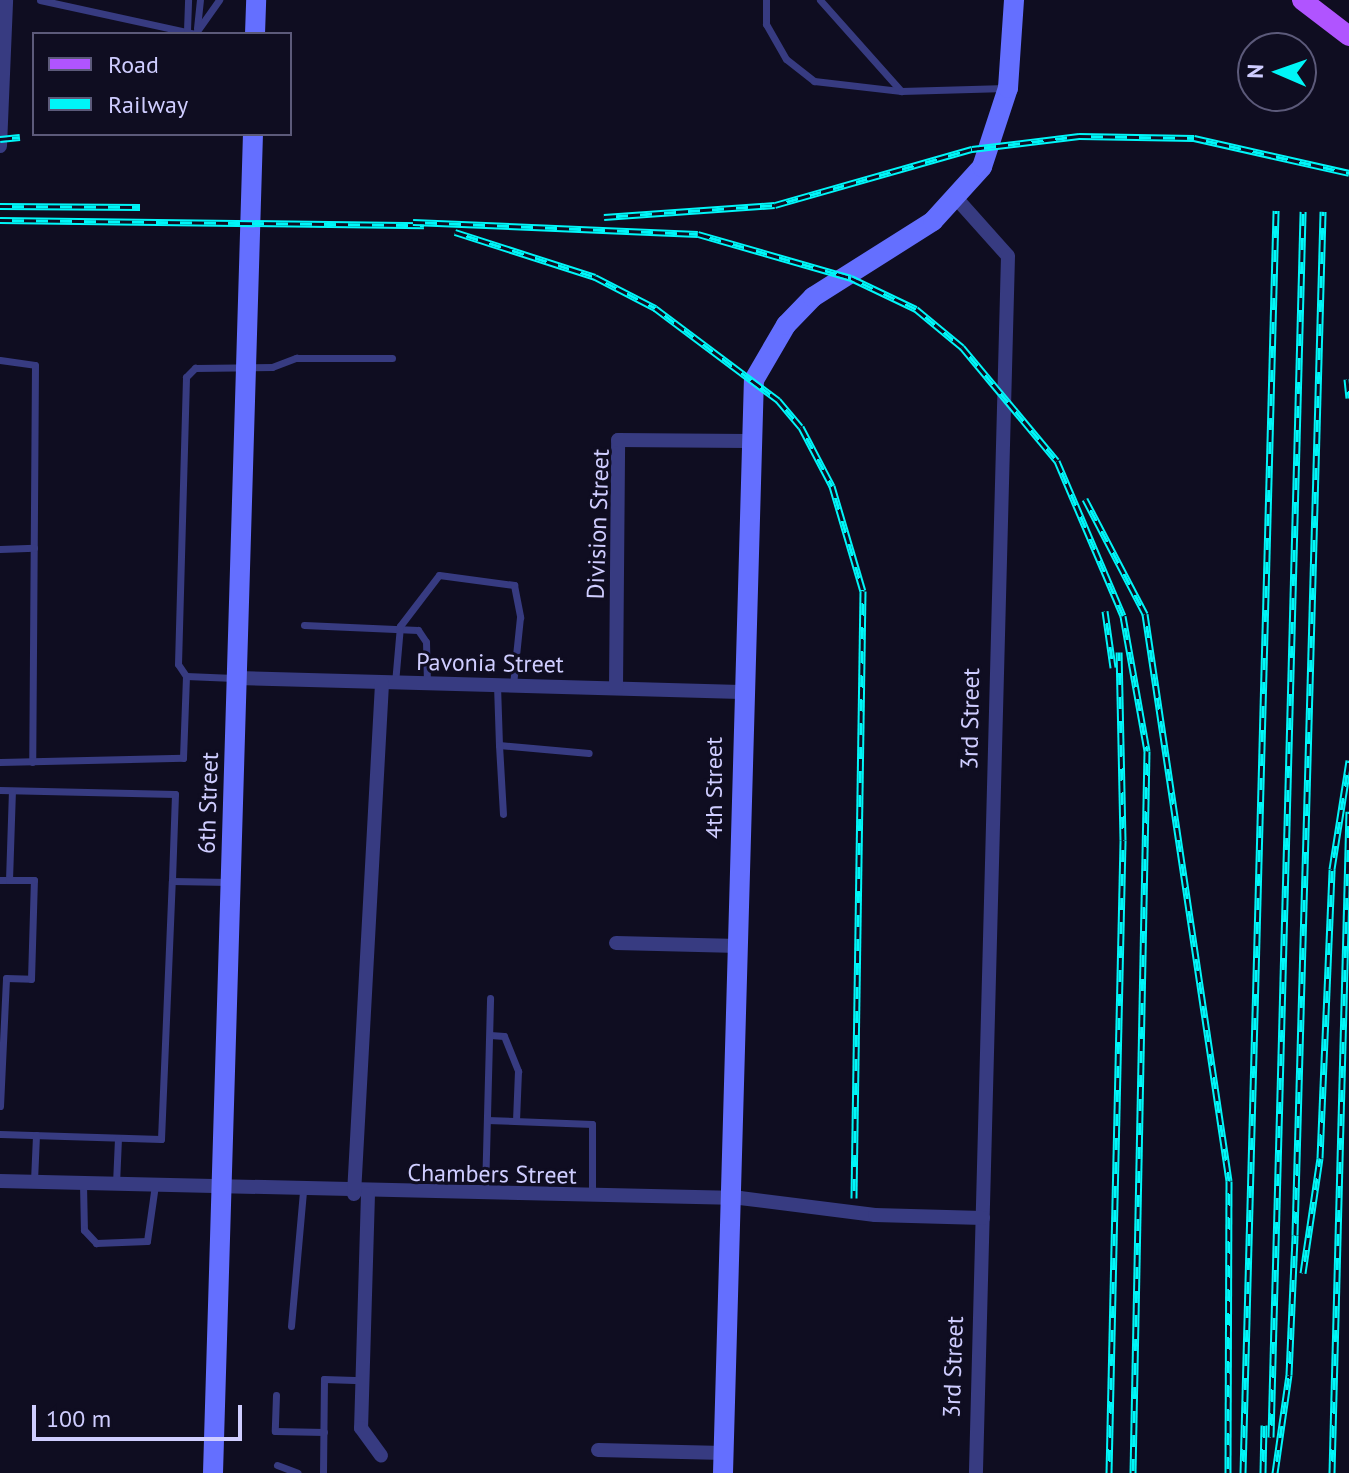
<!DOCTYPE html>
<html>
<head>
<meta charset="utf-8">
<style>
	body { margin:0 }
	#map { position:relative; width:1349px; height:1473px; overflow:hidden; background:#0f0d21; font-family:"PT Sans",sans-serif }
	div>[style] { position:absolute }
	.lane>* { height:7px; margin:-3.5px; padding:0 3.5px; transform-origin:3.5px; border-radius:3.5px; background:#373b81 }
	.street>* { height:14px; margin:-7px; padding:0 7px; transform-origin:7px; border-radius:7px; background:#373b81 }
	.secondary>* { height:20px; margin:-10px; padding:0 10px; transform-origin:10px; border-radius:10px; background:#646fff }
	.primary>* { height:20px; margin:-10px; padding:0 10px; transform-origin:10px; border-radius:10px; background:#b054ff }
	.rail>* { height:7px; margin-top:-3.5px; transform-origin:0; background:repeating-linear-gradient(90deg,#0f0d21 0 12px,#00f6f8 0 24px); box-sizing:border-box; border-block:2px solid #00f6f8 }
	span { translate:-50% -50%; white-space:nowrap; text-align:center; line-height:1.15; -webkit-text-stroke:6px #0f0d21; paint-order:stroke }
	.street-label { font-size:24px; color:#cfcdff }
	.legend { position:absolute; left:32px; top:32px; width:260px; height:104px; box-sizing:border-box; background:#0f0d21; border:2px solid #5c5a7a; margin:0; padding:10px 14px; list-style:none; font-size:24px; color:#cfcdff }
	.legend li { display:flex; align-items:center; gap:16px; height:40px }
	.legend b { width:40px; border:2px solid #5c5a7a }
	.north { position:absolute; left:1237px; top:32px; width:80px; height:80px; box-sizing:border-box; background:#0f0d21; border:2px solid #5c5a7a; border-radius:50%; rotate:272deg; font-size:22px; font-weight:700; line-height:32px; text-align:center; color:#cfcdff }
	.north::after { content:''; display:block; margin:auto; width:28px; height:36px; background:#00f6f8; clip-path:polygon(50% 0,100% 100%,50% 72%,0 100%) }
	.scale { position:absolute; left:32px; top:1405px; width:210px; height:36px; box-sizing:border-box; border:4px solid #cfcdff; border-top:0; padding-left:10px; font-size:24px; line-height:28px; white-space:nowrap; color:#cfcdff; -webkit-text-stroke:6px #0f0d21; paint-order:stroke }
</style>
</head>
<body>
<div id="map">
	<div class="lane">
		<div style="left:40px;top:0;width:160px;rotate:12.3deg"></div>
		<div style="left:766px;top:0;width:24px;rotate:90deg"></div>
		<div style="left:766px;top:24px;width:40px;rotate:60.3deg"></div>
		<div style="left:786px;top:59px;width:36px;rotate:38deg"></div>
		<div style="left:814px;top:81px;width:88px;rotate:6.6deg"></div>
		<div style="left:820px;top:0;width:122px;rotate:48.3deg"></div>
		<div style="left:901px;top:91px;width:105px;rotate:-1.6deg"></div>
		<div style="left:197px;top:28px;width:28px;rotate:-84deg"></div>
		<div style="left:187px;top:31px;width:31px;rotate:-88deg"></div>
		<div style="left:195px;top:34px;width:42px;rotate:-54.8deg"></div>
		<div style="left:0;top:360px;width:35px;rotate:8deg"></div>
		<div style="left:35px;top:365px;width:397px;rotate:90.4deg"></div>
		<div style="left:0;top:549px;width:34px;rotate:-2deg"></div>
		<div style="left:304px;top:625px;width:114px;rotate:2.5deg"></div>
		<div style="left:418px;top:630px;width:14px;rotate:56deg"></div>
		<div style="left:426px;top:642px;width:42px;rotate:88.6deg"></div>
		<div style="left:186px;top:676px;width:14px;rotate:-124deg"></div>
		<div style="left:178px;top:664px;width:287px;rotate:-88.4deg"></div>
		<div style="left:186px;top:377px;width:13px;rotate:-45deg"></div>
		<div style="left:195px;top:368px;width:77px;rotate:-0.7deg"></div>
		<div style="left:272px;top:367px;width:26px;rotate:-21deg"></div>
		<div style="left:296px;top:358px;width:96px"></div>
		<div style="left:395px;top:683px;width:57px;rotate:-85deg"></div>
		<div style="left:400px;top:626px;width:64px;rotate:-52.6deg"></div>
		<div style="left:439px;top:575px;width:76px;rotate:7.6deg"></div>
		<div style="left:514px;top:585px;width:33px;rotate:79deg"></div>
		<div style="left:520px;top:617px;width:68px;rotate:95.9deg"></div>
		<div style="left:497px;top:685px;width:60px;rotate:88.1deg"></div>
		<div style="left:499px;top:745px;width:90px;rotate:5.1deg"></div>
		<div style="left:499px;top:745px;width:69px;rotate:86.7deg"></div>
		<div style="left:0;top:762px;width:183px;rotate:-1.3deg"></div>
		<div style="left:183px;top:758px;width:82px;rotate:-87.9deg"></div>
		<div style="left:186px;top:676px;width:48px;rotate:2.4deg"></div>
		<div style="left:0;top:790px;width:175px;rotate:1.3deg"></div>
		<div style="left:175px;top:794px;width:87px;rotate:92deg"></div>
		<div style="left:0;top:880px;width:9px"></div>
		<div style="left:9px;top:880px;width:89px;rotate:-88.1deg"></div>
		<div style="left:490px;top:1035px;width:14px;rotate:4deg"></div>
		<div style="left:504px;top:1036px;width:38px;rotate:68deg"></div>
		<div style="left:518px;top:1071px;width:50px;rotate:92.3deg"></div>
		<div style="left:0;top:1106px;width:128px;rotate:-87.3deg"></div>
		<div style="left:6px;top:978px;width:25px;rotate:2deg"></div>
		<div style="left:31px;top:979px;width:99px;rotate:-88.3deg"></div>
		<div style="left:34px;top:880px;width:25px;rotate:180deg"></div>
		<div style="left:487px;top:1120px;width:105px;rotate:2.2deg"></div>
		<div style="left:592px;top:1124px;width:72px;rotate:90deg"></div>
		<div style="left:0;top:1134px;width:161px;rotate:1.8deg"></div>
		<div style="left:161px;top:1139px;width:258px;rotate:-87.6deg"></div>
		<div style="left:172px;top:881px;width:58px;rotate:1deg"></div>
		<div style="left:34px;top:1181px;width:46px;rotate:-87.5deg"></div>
		<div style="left:83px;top:1184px;width:46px;rotate:88.8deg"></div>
		<div style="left:84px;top:1230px;width:18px;rotate:47deg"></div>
		<div style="left:96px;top:1243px;width:51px;rotate:-2.2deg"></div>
		<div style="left:147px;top:1241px;width:57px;rotate:-81.9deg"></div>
		<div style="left:116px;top:1184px;width:46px;rotate:-87.5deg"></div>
		<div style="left:485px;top:1192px;width:194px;rotate:-88.5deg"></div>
		<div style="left:291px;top:1326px;width:136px;rotate:-84.9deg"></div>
		<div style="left:276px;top:1395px;width:36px;rotate:92deg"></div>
		<div style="left:275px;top:1431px;width:49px;rotate:1.2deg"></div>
		<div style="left:277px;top:1465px;width:22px;rotate:21deg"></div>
		<div style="left:323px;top:1473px;width:94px;rotate:-89.4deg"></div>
		<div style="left:324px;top:1379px;width:38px;rotate:2deg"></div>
	</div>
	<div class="street">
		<div style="left:0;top:146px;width:146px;rotate:-87.6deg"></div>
		<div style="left:957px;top:199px;width:76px;rotate:48.2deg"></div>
		<div style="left:1008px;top:256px;width:1217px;rotate:91.51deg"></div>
		<div style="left:237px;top:678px;width:504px;rotate:1.59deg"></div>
		<div style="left:616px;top:687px;width:247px;rotate:-89.5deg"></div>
		<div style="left:618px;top:440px;width:129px;rotate:0.4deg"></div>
		<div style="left:616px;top:943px;width:123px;rotate:1.4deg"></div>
		<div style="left:0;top:1181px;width:740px;rotate:1.32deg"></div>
		<div style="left:740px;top:1198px;width:136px;rotate:7.2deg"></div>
		<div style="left:875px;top:1215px;width:108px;rotate:1.6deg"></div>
		<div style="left:354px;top:1194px;width:512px;rotate:-86.86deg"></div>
		<div style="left:368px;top:1194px;width:234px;rotate:91.7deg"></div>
		<div style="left:361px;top:1428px;width:34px;rotate:54deg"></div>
		<div style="left:598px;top:1450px;width:126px;rotate:1.4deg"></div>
	</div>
	<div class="secondary">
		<div style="left:255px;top:34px;width:34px;rotate:-88deg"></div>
		<div style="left:213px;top:1473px;width:1340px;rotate:-88.29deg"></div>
		<div style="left:723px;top:1473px;width:1093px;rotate:-88.38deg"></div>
		<div style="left:754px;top:380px;width:64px;rotate:-59.8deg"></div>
		<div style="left:786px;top:325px;width:39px;rotate:-46deg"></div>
		<div style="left:813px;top:297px;width:142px;rotate:-32.3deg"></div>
		<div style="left:933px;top:221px;width:73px;rotate:-47.8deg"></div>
		<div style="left:982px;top:167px;width:83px;rotate:-71.8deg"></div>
		<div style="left:1008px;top:88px;width:88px;rotate:-86.1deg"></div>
	</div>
	<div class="primary">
		<div style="left:1302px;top:0;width:59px;rotate:37.5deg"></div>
	</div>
	<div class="rail">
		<div style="left:0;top:139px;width:20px;rotate:-6deg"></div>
		<div style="left:0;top:206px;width:140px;rotate:0.4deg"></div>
		<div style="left:604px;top:217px;width:171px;rotate:-4deg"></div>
		<div style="left:775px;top:205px;width:205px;rotate:-15.9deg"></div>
		<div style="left:972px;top:149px;width:108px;rotate:-6.9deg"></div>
		<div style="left:1079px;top:136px;width:115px;rotate:1deg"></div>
		<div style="left:1194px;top:138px;width:159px;rotate:12.7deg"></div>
		<div style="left:0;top:220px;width:424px;rotate:0.7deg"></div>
		<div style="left:413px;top:222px;width:285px;rotate:2.4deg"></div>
		<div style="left:698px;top:234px;width:159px;rotate:16deg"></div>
		<div style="left:851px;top:278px;width:72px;rotate:25.5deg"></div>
		<div style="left:916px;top:309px;width:60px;rotate:39.6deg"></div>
		<div style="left:962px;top:347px;width:148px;rotate:50.2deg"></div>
		<div style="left:1057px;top:461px;width:168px;rotate:66.9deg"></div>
		<div style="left:1123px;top:616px;width:137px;rotate:79.9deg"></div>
		<div style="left:1147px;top:751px;width:722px;rotate:91.11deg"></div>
		<div style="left:455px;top:232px;width:147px;rotate:17.8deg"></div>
		<div style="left:595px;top:277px;width:68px;rotate:27.3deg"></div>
		<div style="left:655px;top:308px;width:154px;rotate:36.8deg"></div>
		<div style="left:778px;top:400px;width:35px;rotate:50deg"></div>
		<div style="left:801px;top:427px;width:67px;rotate:62.3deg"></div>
		<div style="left:832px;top:486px;width:109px;rotate:73.6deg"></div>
		<div style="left:863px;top:591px;width:607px;rotate:90.85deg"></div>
		<div style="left:1347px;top:379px;width:19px;rotate:84deg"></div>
		<div style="left:1085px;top:499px;width:130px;rotate:62.4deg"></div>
		<div style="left:1145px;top:614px;width:573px;rotate:81.57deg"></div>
		<div style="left:1229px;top:1181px;width:292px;rotate:90.2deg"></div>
		<div style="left:1105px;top:611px;width:57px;rotate:81.9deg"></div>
		<div style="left:1303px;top:1273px;width:116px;rotate:-81.6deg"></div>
		<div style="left:1320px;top:1158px;width:289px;rotate:-87.6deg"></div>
		<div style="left:1332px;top:869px;width:110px;rotate:-81.1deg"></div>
		<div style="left:1271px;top:1437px;width:1226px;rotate:-88.5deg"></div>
		<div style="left:1109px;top:1473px;width:633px;rotate:-88.73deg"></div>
		<div style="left:1123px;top:840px;width:188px;rotate:-91.2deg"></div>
		<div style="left:1243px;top:1473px;width:1263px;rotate:-88.5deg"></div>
		<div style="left:1263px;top:1473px;width:48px;rotate:-88.8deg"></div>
		<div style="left:1275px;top:1473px;width:99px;rotate:-81.9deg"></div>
		<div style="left:1289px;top:1375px;width:140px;rotate:-87.5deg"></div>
		<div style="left:1295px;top:1235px;width:1024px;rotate:-88.43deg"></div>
		<div style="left:1332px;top:1473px;width:662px;rotate:-88.53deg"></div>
	</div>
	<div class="street-label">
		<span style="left:598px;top:524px;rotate:-88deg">Division Street</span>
		<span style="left:490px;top:663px;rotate:1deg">Pavonia Street</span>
		<span style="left:970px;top:719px;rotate:-89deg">3rd Street</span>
		<span style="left:714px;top:788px;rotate:-90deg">4th Street</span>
		<span style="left:208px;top:803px;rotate:-88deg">6th Street</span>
		<span style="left:492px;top:1174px;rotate:1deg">Chambers Street</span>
		<span style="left:953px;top:1367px;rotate:-88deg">3rd Street</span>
	</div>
	<ul class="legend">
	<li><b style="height:10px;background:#b054ff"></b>Road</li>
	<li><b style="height:10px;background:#00f6f8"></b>Railway</li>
	</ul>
	<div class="north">N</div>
	<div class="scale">100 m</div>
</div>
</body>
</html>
